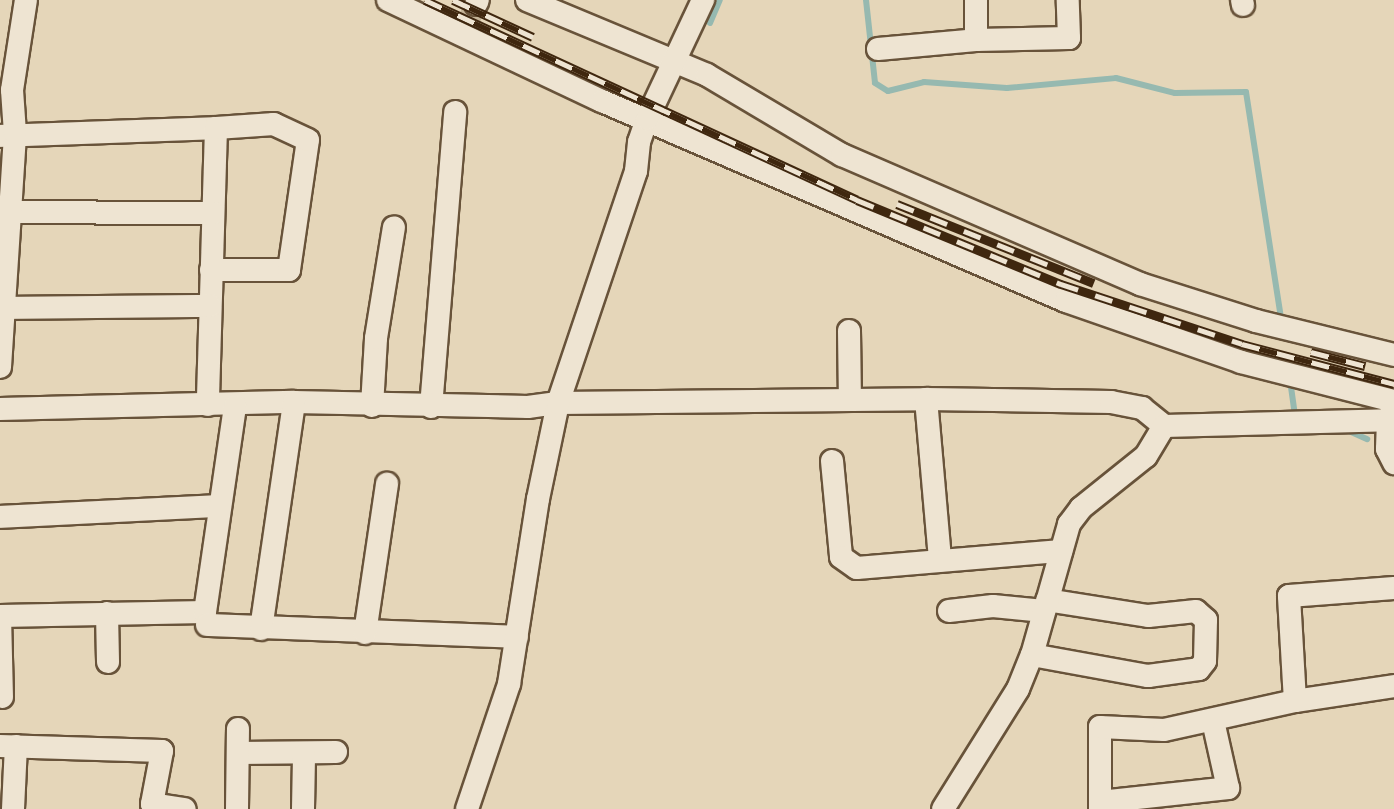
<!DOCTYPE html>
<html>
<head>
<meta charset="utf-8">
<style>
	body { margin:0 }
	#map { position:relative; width:1394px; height:809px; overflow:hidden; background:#e5d6b9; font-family:"IM FELL DW Pica",serif }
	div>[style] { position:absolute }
	.stream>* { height:6px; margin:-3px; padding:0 3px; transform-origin:3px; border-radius:3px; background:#96b9b0 }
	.minor-tunnel>* { height:22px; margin-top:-11px; transform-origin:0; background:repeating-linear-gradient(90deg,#c4b397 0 22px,transparent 0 33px) }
	.roads { filter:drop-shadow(2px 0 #68533a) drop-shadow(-2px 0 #68533a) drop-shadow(0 2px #68533a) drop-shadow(0 -2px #68533a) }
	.minor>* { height:22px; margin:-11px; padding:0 11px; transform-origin:11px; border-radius:11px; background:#eee4d2 }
	.rail>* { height:9px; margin-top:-4.5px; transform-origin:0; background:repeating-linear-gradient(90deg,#eee4d2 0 18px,#3f270f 0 36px); box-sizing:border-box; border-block:2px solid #3f270f }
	span { translate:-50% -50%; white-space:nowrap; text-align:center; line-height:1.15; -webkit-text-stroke:6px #eee4d2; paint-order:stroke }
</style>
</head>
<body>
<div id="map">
	<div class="stream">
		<div style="left:866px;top:0;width:83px;rotate:83.8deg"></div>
		<div style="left:875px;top:83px;width:15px;rotate:32deg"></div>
		<div style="left:888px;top:91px;width:37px;rotate:-14deg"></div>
		<div style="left:924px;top:82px;width:83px;rotate:4.1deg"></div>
		<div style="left:1007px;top:88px;width:109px;rotate:-5.2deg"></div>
		<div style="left:1116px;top:78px;width:61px;rotate:14.3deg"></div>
		<div style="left:1175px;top:93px;width:71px;rotate:-0.8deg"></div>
		<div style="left:1246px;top:92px;width:230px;rotate:81.2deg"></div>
		<div style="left:710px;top:23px;width:25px;rotate:-67deg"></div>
		<div style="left:1291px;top:387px;width:29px;rotate:82deg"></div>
		<div style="left:1349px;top:431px;width:20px;rotate:24deg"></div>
	</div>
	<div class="minor-tunnel">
		<div style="left:467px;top:24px;width:22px;rotate:-66deg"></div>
	</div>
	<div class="roads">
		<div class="minor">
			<div style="left:388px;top:0;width:237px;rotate:25.3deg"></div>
			<div style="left:602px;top:101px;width:505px;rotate:23.32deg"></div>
			<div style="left:1066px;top:301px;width:185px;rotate:19.2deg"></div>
			<div style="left:1241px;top:362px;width:158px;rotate:14.3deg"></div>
			<div style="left:527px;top:0;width:195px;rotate:22.6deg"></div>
			<div style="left:707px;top:75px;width:157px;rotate:30.7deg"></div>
			<div style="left:842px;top:155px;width:325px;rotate:23.4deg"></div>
			<div style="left:1140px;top:284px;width:122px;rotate:17.7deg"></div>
			<div style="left:1256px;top:321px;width:142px;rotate:13.8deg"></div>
			<div style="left:976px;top:0;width:40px;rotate:90deg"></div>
			<div style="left:1242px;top:0;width:5px;rotate:79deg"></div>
			<div style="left:476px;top:4px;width:4px;rotate:-63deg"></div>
			<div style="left:878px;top:49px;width:98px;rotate:-5.2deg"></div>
			<div style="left:976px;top:40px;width:93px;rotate:-1.2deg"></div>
			<div style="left:1069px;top:38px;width:38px;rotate:-92deg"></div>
			<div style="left:0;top:136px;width:216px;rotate:-2.1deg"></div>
			<div style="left:216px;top:128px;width:277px;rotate:91.7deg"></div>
			<div style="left:0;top:212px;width:213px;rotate:0.3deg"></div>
			<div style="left:211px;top:270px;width:78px"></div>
			<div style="left:289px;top:270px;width:131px;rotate:-81.7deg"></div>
			<div style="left:308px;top:140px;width:38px;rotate:-155deg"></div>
			<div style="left:274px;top:124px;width:58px;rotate:176.1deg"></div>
			<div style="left:5px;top:308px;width:205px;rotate:-0.6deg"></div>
			<div style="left:849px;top:331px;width:69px;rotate:89.2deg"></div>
			<div style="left:0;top:367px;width:234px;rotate:-86.3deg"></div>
			<div style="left:15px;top:133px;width:43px;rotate:-94deg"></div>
			<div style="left:12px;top:90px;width:91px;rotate:-81.2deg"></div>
			<div style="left:926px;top:399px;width:162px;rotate:85deg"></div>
			<div style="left:372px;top:406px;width:68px;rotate:-86.6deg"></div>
			<div style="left:376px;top:338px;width:112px;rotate:-80.8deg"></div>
			<div style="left:431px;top:407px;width:296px;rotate:-85.3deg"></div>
			<div style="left:0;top:409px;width:294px;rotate:-1.4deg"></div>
			<div style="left:294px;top:402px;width:234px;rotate:1.2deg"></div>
			<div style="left:528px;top:407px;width:30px;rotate:-8deg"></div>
			<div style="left:558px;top:403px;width:368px;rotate:-0.6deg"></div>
			<div style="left:926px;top:399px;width:185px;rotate:0.9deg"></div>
			<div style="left:1111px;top:402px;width:32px;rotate:11deg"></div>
			<div style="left:1142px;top:408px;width:28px;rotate:39deg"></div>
			<div style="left:1164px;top:426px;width:224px;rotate:-1.5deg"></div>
			<div style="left:1393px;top:409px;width:12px;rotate:114deg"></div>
			<div style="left:1388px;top:420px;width:29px;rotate:92deg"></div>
			<div style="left:1387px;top:449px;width:16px;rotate:63deg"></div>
			<div style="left:832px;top:461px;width:96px;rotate:84.6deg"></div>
			<div style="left:841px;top:557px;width:19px;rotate:35deg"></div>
			<div style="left:857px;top:568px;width:205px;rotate:-4.8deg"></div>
			<div style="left:0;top:517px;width:219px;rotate:-2.9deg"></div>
			<div style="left:949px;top:611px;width:44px;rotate:-6.5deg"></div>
			<div style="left:993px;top:606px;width:51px;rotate:5.6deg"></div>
			<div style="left:107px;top:613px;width:49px;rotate:88.8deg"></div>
			<div style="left:0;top:616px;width:205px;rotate:-1.1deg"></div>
			<div style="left:205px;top:612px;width:208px;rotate:-81.7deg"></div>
			<div style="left:0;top:616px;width:81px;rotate:88.6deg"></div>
			<div style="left:207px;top:625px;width:310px;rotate:2.2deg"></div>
			<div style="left:261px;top:629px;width:229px;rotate:-81.7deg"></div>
			<div style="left:365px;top:633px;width:151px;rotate:-81.6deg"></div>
			<div style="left:1032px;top:655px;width:118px;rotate:10.3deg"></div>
			<div style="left:1148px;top:676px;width:51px;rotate:-7.8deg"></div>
			<div style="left:1199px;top:669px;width:10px;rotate:-53deg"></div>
			<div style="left:1205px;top:661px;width:41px;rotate:-88.6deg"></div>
			<div style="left:1206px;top:620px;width:13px;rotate:-138deg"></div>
			<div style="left:1196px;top:611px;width:48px;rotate:174.1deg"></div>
			<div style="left:1148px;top:616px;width:102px;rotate:-171deg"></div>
			<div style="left:1295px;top:701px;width:105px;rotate:-93.3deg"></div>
			<div style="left:1289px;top:596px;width:105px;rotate:-4.4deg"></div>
			<div style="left:0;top:746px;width:162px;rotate:1.8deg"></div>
			<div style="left:162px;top:751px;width:54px;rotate:100.7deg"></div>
			<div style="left:152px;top:804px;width:33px;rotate:9deg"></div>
			<div style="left:238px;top:753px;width:98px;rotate:-0.6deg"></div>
			<div style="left:1100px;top:802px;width:129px;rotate:-6.2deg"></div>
			<div style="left:1228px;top:788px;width:69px;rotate:-102.6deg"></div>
			<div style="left:13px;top:809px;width:63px;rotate:-87.3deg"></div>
			<div style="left:237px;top:809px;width:80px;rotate:-89.3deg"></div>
			<div style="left:303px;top:809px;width:54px;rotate:-88.9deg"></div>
			<div style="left:467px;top:809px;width:132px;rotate:-71.4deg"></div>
			<div style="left:509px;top:684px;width:187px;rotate:-81.1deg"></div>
			<div style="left:538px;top:499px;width:98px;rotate:-78.2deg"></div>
			<div style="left:558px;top:403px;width:245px;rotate:-71.4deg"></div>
			<div style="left:636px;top:171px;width:29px;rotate:-84deg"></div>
			<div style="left:639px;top:142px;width:24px;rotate:-71deg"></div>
			<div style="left:647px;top:119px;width:132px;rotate:-64.8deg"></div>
			<div style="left:943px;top:809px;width:142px;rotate:-58deg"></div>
			<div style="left:1018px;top:689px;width:37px;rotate:-68deg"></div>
			<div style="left:1032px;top:655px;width:136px;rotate:-74.2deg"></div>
			<div style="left:1069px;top:524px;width:20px;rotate:-53deg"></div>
			<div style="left:1081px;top:508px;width:83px;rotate:-38.7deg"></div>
			<div style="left:1146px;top:456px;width:35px;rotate:-59deg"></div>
			<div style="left:1100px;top:809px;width:82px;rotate:-90deg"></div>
			<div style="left:1100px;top:727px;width:64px;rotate:2.7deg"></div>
			<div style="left:1164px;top:730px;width:134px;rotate:-12.5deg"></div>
			<div style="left:1295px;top:701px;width:100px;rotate:-8.6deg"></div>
		</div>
	</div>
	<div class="rail">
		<div style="left:425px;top:0;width:476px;rotate:24.8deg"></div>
		<div style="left:857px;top:200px;width:221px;rotate:22.4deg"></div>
		<div style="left:1061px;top:284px;width:191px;rotate:18.3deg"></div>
		<div style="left:1242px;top:344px;width:157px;rotate:14.7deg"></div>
		<div style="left:453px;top:0;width:88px;rotate:24.8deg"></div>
		<div style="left:897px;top:204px;width:212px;rotate:21.9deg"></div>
		<div style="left:1311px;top:352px;width:56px;rotate:14.5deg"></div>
	</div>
</div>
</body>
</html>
